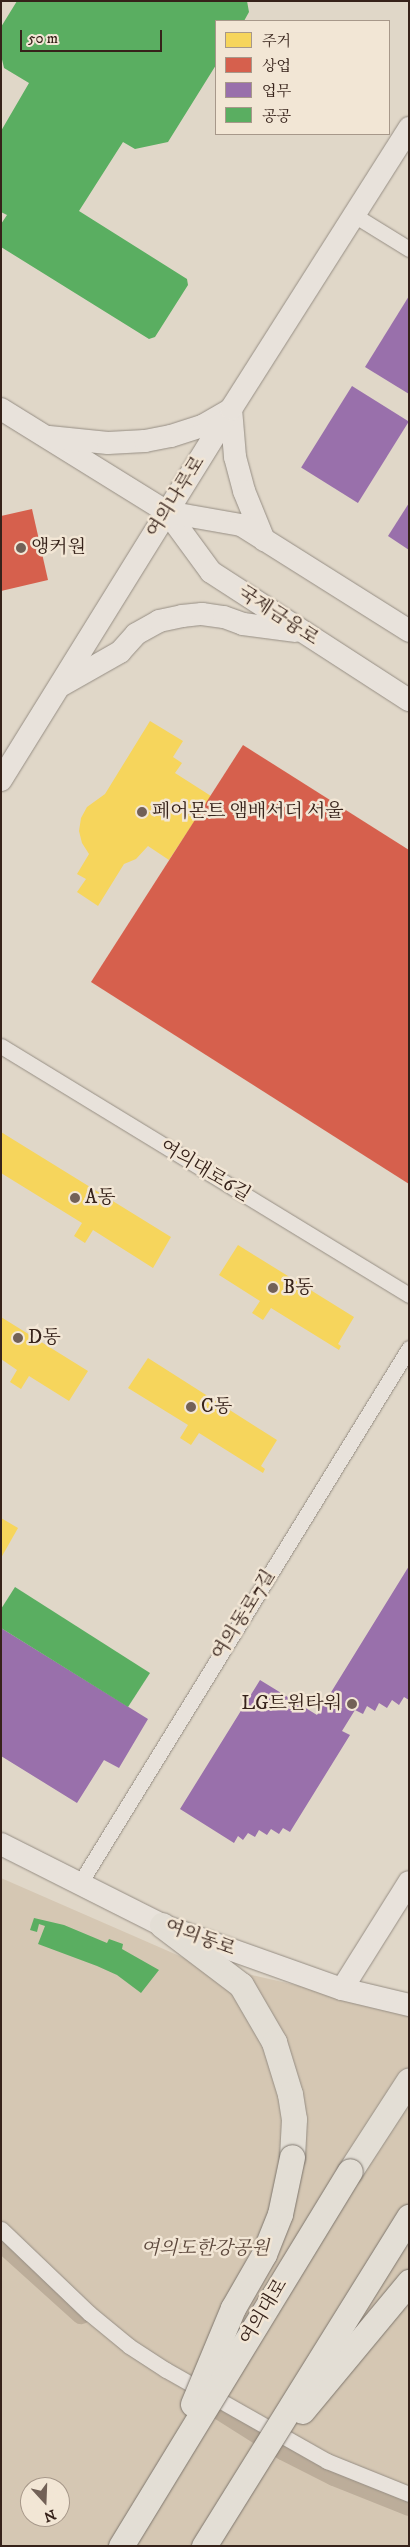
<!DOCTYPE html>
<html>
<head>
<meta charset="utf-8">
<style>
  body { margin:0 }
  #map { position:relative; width:410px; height:2547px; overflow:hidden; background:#e0d7c8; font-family:"IM FELL DW Pica","Noto Serif KR",serif }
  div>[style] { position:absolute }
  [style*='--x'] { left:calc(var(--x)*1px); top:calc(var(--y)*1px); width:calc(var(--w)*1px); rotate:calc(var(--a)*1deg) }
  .green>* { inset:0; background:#d5c7b3 }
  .homes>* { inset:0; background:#f6d55c }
  .shops>* { inset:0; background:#d6604d }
  .offices>* { inset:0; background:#9970ab; transform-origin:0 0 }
  .public>* { inset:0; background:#5aae61 }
  .canal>* { height:20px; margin:-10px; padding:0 10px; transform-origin:10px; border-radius:10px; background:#bcad9a }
  .roads { filter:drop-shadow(0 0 1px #968e84) drop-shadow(0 0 1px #968e84) }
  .street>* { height:15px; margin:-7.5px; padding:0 7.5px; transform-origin:7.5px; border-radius:7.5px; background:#e8e2db }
  .secondary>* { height:22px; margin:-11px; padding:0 11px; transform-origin:11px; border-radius:11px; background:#e8e2db }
  .primary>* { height:25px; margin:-12.5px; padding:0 12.5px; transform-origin:12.5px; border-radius:12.5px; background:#e3ded5 }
  .bridges { filter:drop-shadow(0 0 1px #7e766d) drop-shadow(0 0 1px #7e766d) }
  .primary-bridge>* { height:25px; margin:-12.5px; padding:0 12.5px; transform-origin:12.5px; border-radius:12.5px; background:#e3ded5 }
  .dots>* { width:14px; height:14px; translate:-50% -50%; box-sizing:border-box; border:2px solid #f2e6d5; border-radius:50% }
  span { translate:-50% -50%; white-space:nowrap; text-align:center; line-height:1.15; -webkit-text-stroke:5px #f2e6d5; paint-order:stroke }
  .street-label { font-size:19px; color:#36221a }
  .poi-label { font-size:19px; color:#36221a }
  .left { translate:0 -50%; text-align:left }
  .right { translate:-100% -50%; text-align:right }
  .park-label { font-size:19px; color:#5c483c; font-style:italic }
  .frame { position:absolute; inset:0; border:2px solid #36221a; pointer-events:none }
  .legend { position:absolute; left:215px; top:20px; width:175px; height:115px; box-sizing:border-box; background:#f2e6d5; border:1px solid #a7988a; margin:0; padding:6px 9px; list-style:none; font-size:15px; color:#36221a }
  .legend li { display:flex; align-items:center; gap:10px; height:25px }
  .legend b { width:25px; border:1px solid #a7988a }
  .north { position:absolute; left:20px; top:2477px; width:50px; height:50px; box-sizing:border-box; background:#f2e6d5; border:1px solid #a7988a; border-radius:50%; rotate:160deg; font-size:14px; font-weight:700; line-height:20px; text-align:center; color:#36221a }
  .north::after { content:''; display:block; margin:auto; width:18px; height:22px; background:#726157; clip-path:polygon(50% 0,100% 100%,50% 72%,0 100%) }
  .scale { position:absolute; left:20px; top:30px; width:142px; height:22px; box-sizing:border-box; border:2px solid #36221a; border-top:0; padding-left:6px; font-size:15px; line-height:18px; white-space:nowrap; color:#36221a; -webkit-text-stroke:4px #f2e6d5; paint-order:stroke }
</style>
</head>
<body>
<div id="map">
  <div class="green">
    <div style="clip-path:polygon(evenodd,1px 1878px,191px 1961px,409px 2011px,409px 2546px,1px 2546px,1px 1878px,30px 2487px,60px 2487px,60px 2517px,30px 2517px,30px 2487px)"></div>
  </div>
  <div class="homes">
    <div style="clip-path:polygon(150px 721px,183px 741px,173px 757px,182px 763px,175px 773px,211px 796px,169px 860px,148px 846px,136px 859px,124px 864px,98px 906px,77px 892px,86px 879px,77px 874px,89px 854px,82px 843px,79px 831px,81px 818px,87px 807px,105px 794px)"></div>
    <div style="clip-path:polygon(1px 1132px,171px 1237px,153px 1268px,93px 1230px,85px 1243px,74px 1236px,82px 1223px,1px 1173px)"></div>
    <div style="clip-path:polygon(238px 1245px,354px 1317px,338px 1344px,341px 1346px,339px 1350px,271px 1308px,263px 1320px,252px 1313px,260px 1301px,219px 1275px)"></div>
    <div style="clip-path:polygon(1px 1317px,88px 1371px,69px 1401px,29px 1376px,21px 1389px,10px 1382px,17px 1370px,1px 1359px)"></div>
    <div style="clip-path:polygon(148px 1358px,277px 1440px,261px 1466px,265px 1469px,263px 1473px,199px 1433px,191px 1445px,180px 1438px,188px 1425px,128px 1388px)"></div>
    <div style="clip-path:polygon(1px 1518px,18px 1528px,1px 1558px)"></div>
  </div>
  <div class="shops">
    <div style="clip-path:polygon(32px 509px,48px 580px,1px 591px,1px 516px)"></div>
    <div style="clip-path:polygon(243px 745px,409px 850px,409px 1184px,91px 982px)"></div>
  </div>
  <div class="offices">
    <div style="clip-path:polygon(409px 296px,409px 394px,365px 367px)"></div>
    <div style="left:352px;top:386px;width:67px;height:96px;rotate:32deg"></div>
    <div style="clip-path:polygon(409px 503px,409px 550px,388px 536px)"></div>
    <div style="clip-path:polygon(409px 1566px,409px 1700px,404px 1697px,399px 1705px,392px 1700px,387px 1708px,379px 1703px,375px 1711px,367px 1706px,363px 1714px,355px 1710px,342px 1731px,350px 1735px,290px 1832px,283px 1828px,279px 1834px,271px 1829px,267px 1835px,259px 1830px,255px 1837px,248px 1833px,243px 1840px,238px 1836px,234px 1843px,180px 1809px,260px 1680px,317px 1715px)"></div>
    <div style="clip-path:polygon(1px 1628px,148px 1719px,119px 1768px,104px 1760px,77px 1803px,1px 1756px)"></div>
  </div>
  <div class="public">
    <div style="clip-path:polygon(17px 1px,247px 1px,249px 12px,244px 21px,216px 21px,216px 65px,168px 142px,135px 149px,123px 142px,79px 211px,187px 279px,188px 285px,155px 337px,149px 339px,1px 247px,1px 224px,7px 215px,1px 212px,1px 131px,29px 83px,4px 68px,1px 55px,1px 27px)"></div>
    <div style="clip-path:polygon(15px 1587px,150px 1673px,128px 1707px,1px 1628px,1px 1609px)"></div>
    <div style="clip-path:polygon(34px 1918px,64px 1925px,107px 1943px,109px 1939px,123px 1944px,122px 1949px,159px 1970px,141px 1993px,117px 1975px,97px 1966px,38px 1944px,45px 1926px,39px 1924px,37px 1932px,30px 1930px)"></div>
  </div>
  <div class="canal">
    <div style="--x:1;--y:2242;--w:108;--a:42"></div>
    <div style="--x:196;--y:2395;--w:103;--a:32.3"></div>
    <div style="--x:283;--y:2450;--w:57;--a:27"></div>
    <div style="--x:334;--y:2476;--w:81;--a:21.8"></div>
  </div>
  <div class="roads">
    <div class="street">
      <div style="--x:354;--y:215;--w:65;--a:31.7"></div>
      <div style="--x:1;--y:1046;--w:478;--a:31.4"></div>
      <div style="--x:80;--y:1883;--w:628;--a:-58.41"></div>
      <div style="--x:1;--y:2229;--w:122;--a:43.7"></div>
      <div style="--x:89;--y:2313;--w:52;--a:39.5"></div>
      <div style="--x:129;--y:2346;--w:44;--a:33"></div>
      <div style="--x:166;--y:2370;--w:185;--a:29.5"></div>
      <div style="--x:327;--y:2461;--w:88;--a:21.9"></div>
    </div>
    <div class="secondary">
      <div style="--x:1;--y:409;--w:195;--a:31.8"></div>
      <div style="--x:167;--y:512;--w:74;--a:53.7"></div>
      <div style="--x:211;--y:572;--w:236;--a:32.9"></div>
      <div style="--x:231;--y:409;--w:48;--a:85.2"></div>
      <div style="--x:235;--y:457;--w:35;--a:75"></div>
      <div style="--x:244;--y:491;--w:53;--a:67.8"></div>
      <div style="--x:49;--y:437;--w:59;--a:5.8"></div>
      <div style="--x:108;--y:443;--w:37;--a:-3"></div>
      <div style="--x:145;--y:441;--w:26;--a:-11"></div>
      <div style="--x:171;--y:436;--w:35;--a:-18"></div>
      <div style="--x:204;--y:425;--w:28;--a:-30"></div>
      <div style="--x:167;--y:512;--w:75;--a:10"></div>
      <div style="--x:241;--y:525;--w:199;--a:32.2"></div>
      <div style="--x:62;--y:685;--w:67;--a:-29.6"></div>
      <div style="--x:120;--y:652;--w:24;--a:-48"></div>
      <div style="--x:136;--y:634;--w:26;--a:-29"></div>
      <div style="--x:159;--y:621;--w:24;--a:-12"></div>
      <div style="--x:182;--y:616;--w:20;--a:-6"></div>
      <div style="--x:202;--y:614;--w:22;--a:8"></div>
      <div style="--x:224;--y:617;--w:20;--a:20"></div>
      <div style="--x:243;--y:624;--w:52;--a:7.7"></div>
      <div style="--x:1;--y:780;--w:437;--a:-58.2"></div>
      <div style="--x:231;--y:409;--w:333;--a:-57.6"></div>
      <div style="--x:1;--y:1844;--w:180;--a:26.7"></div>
      <div style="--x:162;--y:1925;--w:191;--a:19.6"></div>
      <div style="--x:342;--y:1989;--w:69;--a:13.4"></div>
      <div style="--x:342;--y:1989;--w:126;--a:-57.9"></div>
    </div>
    <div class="primary">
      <div style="--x:162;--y:1925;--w:99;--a:37.2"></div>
      <div style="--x:241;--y:1985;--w:66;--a:59.9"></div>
      <div style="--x:274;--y:2042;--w:54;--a:72.9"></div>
      <div style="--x:290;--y:2094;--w:25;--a:81"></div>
      <div style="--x:294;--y:2119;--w:38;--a:93"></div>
      <div style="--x:350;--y:2171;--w:108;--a:-57"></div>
    </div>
  </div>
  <div class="bridges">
    <div class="primary-bridge">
      <div style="--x:193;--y:2404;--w:104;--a:-67.4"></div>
      <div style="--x:233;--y:2308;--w:62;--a:-60.1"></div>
      <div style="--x:264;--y:2254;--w:43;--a:-68.2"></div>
      <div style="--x:280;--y:2214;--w:58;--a:-78.1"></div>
      <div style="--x:302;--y:2411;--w:168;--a:-50.3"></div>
      <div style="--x:121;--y:2546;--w:439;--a:-58.6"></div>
      <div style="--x:204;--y:2546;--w:388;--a:-58.1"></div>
    </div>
  </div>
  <div class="dots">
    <div style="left:21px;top:548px;background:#726157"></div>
    <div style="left:142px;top:812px;background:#726157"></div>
    <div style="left:75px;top:1198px;background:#726157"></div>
    <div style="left:273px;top:1288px;background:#726157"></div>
    <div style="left:18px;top:1338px;background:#726157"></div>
    <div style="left:191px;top:1407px;background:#726157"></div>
    <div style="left:352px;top:1704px;background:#726157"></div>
  </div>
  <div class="street-label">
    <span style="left:176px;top:497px;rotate:-58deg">여의나루로</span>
    <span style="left:278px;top:616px;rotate:33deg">국제금융로</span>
    <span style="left:205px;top:1171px;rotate:31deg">여의대로6길</span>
    <span style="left:244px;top:1615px;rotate:-58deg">여의동로7길</span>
    <span style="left:200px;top:1938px;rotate:20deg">여의동로</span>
    <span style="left:264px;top:2312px;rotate:-59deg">여의대로</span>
  </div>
  <div class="poi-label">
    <span class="left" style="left:31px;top:548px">앵커원</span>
    <span class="left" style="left:152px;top:812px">페어몬트 앰배서더 서울</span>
    <span class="left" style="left:85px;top:1198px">A동</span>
    <span class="left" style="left:283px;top:1288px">B동</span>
    <span class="left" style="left:28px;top:1338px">D동</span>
    <span class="left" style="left:201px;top:1407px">C동</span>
    <span class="right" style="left:342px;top:1704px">LG트윈타워</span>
  </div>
  <div class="park-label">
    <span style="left:205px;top:2249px">여의도한강공원</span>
  </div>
  <div class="frame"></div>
  <ul class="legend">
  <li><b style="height:14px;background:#f6d55c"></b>주거</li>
  <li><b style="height:14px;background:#d6604d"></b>상업</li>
  <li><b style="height:14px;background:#9970ab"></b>업무</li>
  <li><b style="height:14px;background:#5aae61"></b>공공</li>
  </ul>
  <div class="north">N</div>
  <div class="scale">50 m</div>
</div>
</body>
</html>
